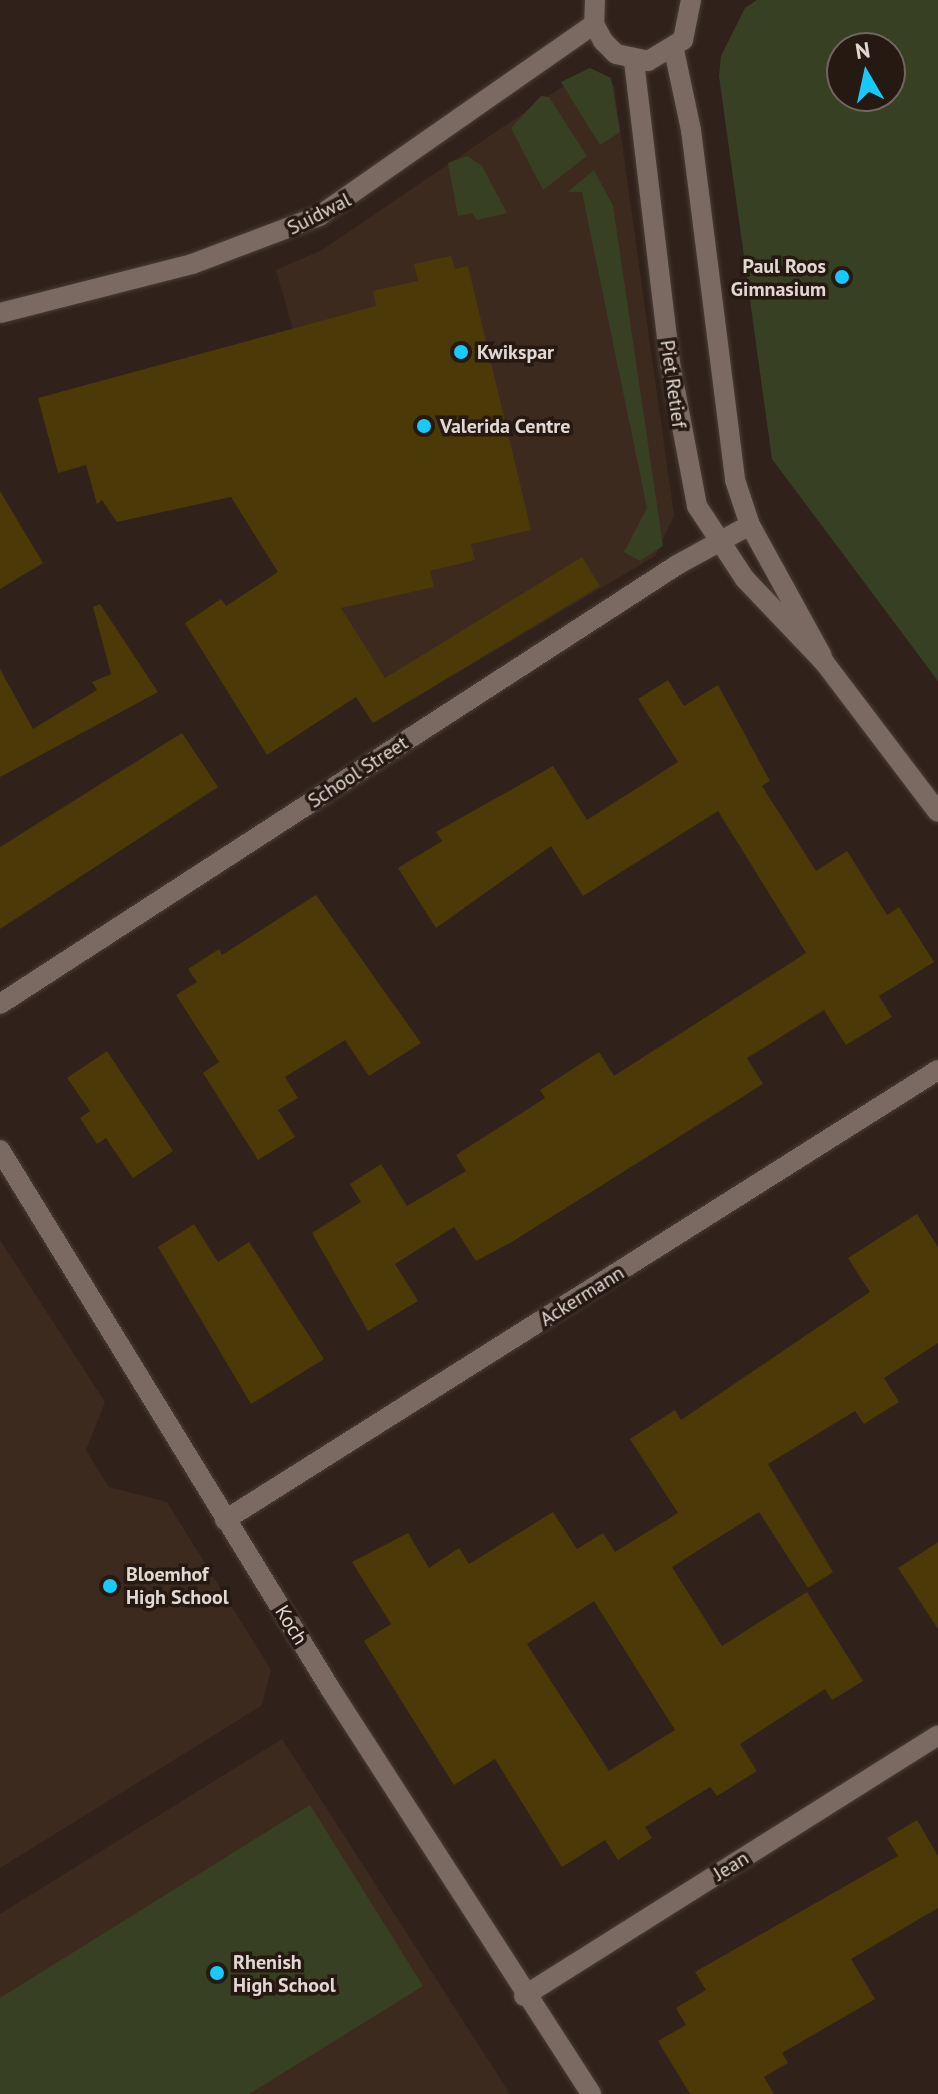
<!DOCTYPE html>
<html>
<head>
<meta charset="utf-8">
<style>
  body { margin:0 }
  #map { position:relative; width:938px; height:2094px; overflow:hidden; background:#30221a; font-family:"PT Sans",sans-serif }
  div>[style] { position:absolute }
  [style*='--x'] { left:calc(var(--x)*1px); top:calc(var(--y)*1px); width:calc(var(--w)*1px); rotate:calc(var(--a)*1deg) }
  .built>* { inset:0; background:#3d2a1e }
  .green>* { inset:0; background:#384023 }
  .building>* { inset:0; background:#4b3908 }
  .roads { filter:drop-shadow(0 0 2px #483c36) drop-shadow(0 0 2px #483c36) }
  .street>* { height:20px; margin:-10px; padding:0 10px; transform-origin:10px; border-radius:10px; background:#7b6a61 }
  .secondary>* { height:20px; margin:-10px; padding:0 10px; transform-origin:10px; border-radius:10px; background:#7b6a61 }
  .dots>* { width:22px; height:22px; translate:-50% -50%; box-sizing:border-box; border:4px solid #261911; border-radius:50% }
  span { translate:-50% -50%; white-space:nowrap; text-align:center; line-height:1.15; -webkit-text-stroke:7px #261911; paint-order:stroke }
  .street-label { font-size:20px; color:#e2d8d3 }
  .poi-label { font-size:20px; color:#e2d8d3; font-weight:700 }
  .right { translate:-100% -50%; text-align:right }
  .left { translate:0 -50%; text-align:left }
  .north { position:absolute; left:826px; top:32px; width:80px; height:80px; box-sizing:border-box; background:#261911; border:2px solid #71655f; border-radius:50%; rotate:351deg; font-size:22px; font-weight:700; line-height:32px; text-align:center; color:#e2d8d3 }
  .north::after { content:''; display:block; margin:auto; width:28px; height:36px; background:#17cafb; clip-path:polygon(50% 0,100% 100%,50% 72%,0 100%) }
</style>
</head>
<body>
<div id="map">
  <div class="built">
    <div style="clip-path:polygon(590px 68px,614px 86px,674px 516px,655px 556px,373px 723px,252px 530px,284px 517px,332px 466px,276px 270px,322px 250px)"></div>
    <div style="clip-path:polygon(0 1240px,105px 1402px,86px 1450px,98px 1470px,109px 1487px,167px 1502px,271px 1670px,261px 1706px,0 1868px)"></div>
    <div style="clip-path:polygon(282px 1739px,510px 2094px,0 2094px,0 1914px)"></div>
  </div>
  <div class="green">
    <div style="clip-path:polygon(evenodd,757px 0,938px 0,938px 681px,772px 459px,719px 76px,721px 56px,745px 8px,757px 0,842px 48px,890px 48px,890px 96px,842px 96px,842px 48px)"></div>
    <div style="clip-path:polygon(590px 68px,611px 78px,620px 132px,600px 145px,561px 82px)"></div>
    <div style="clip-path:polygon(541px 96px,549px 97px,587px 156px,543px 190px,511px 128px)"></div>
    <div style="clip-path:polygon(467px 156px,482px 166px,507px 213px,477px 220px,472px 213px,458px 216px,448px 163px)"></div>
    <div style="clip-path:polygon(594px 170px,613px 206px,663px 546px,640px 561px,624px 552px,647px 508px,582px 192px,568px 192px)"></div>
    <div style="clip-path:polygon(310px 1805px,423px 1986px,249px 2094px,0 2094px,0 1998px)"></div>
  </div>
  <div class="building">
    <div style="clip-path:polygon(451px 256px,455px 269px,468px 266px,531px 530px,471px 544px,475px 560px,430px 571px,434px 587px,341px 608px,385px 678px,582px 557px,600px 586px,373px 723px,356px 697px,267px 755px,185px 623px,221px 599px,226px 606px,278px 572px,231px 497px,117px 522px,102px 500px,97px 504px,86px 465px,58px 473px,38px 398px,376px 306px,373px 291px,418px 281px,414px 264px)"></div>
    <div style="clip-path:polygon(0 491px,43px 563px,0 589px)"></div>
    <div style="clip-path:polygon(100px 604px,158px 692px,0 777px,0 669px,33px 729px,97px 690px,92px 682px,111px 674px,93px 607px)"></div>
    <div style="clip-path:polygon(668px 680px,684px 706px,718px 685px,770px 781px,762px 786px,816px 871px,847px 851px,887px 915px,899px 907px,934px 962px,879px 996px,892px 1017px,846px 1045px,824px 1010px,747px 1058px,763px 1084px,510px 1243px,476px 1261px,454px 1227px,395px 1264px,418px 1301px,368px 1331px,312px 1233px,361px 1202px,350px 1184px,381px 1164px,407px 1206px,466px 1171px,456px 1155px,545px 1098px,540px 1090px,599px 1052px,614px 1076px,806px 953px,718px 811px,583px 896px,551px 846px,436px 928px,398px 868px,442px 841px,436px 832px,553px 766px,587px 820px,678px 762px,638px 699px)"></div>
    <div style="clip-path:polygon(182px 733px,218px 787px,0 929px,0 847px)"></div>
    <div style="clip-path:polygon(316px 895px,421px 1043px,369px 1076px,345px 1040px,285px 1077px,298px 1098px,278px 1110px,295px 1137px,258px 1160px,203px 1073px,219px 1062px,176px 995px,197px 982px,188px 969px,219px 949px,222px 955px)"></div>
    <div style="clip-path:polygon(107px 1051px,173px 1151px,133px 1178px,106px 1138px,97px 1144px,80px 1118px,90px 1111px,67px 1078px)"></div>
    <div style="clip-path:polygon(evenodd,917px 1214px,938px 1247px,938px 1343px,884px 1378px,899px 1402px,864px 1424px,855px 1411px,768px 1464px,833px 1572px,808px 1588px,759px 1512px,672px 1567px,722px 1646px,807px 1592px,863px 1681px,832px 1700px,825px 1689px,740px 1744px,757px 1771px,717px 1796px,710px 1787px,645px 1827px,652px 1838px,618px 1860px,605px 1840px,562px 1867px,495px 1759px,454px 1785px,364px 1641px,391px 1624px,352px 1562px,408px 1533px,429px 1568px,459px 1548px,469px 1564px,553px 1512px,577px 1549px,603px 1533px,615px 1552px,678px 1513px,630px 1439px,675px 1410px,681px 1420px,870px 1292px,848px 1258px,917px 1214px,594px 1601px,675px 1730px,609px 1771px,527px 1644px,594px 1601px)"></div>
    <div style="clip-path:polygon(194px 1224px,218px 1262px,249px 1242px,324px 1359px,251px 1404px,158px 1247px)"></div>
    <div style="clip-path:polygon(938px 1542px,938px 1629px,898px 1568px)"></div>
    <div style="clip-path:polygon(917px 1820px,938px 1856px,938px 1908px,851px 1959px,875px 1999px,782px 2053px,788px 2063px,764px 2077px,774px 2094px,690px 2094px,658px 2041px,686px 2025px,676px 2008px,706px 1990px,695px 1972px,898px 1856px,887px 1838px)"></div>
  </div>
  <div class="roads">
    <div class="street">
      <div style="--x:0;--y:313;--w:198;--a:-14.3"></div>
      <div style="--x:192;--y:264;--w:136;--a:-20.7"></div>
      <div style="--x:319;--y:216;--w:335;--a:-34.9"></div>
      <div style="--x:0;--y:1004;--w:807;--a:-32.96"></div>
      <div style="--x:677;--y:565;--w:83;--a:-28.7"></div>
      <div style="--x:0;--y:1150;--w:633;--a:58.49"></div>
      <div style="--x:331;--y:1690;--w:480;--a:57.2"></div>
      <div style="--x:225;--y:1520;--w:843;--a:-32.26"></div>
      <div style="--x:524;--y:1996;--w:489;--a:-32.2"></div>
    </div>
    <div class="secondary">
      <div style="--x:595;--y:0;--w:24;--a:92"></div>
      <div style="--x:594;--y:24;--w:19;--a:62"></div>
      <div style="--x:603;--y:41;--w:18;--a:45"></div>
      <div style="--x:616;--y:54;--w:33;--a:12"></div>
      <div style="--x:648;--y:61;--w:41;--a:-31"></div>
      <div style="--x:683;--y:40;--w:41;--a:-78.7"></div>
      <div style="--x:674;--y:50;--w:82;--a:78"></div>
      <div style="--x:691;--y:130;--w:353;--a:82.8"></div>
      <div style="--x:735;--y:480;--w:47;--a:71.6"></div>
      <div style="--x:750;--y:525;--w:149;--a:61.2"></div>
      <div style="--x:634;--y:61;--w:304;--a:83.2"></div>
      <div style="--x:670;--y:363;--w:146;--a:79.3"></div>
      <div style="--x:697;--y:506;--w:87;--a:56.7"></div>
      <div style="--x:745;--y:579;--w:115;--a:46.4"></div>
      <div style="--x:824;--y:662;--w:188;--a:52.8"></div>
    </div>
  </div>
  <div class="dots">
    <div style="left:842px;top:277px;background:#17cafb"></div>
    <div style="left:461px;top:352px;background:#17cafb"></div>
    <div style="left:424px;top:426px;background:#17cafb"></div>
    <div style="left:110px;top:1586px;background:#17cafb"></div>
    <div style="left:217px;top:1973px;background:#17cafb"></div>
  </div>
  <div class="street-label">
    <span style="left:319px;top:214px;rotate:-27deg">Suidwal</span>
    <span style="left:673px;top:384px;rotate:82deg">Piet Retief</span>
    <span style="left:358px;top:772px;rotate:-33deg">School Street</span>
    <span style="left:582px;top:1296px;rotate:-32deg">Ackermann</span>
    <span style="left:291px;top:1625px;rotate:58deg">Koch</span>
    <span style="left:731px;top:1866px;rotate:-32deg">Jean</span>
  </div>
  <div class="poi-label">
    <span class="right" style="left:826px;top:278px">Paul Roos<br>Gimnasium</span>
    <span class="left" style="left:477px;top:352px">Kwikspar</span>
    <span class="left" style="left:440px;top:426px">Valerida Centre</span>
    <span class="left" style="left:126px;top:1586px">Bloemhof<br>High School</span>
    <span class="left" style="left:233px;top:1974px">Rhenish<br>High School</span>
  </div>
  <div class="north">N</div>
</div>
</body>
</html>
